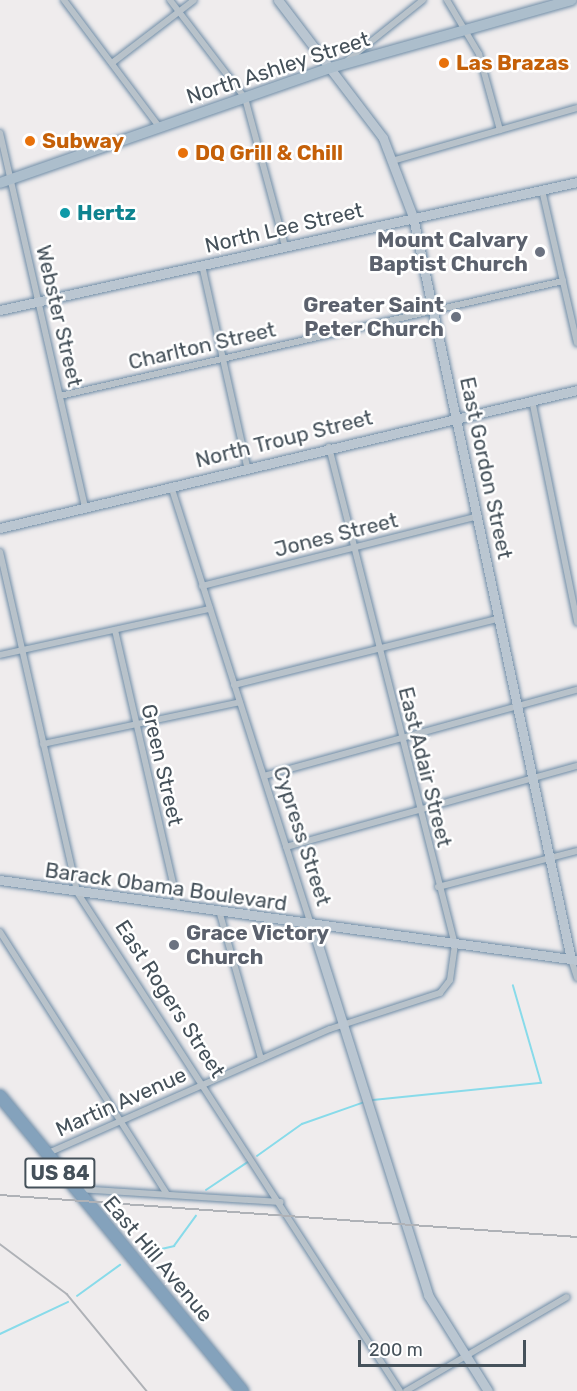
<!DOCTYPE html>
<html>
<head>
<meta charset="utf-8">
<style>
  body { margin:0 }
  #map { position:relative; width:577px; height:1391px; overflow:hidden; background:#efeced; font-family:Rubik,sans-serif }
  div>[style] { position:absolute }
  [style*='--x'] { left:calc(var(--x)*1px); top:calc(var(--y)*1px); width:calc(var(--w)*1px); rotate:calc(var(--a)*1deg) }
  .stream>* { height:1.5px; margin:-0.75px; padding:0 0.75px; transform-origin:0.75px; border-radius:0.75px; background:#88dbea }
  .roads { filter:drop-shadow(0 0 2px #708da7) drop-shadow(0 0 2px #708da7) }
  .street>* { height:6px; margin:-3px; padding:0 3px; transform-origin:3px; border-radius:3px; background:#b8c2ca }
  .secondary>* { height:9px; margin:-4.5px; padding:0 4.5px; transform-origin:4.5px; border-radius:4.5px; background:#bac6d1 }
  .primary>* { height:10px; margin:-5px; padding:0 5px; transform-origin:5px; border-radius:5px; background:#acbecc }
  .highway>* { height:12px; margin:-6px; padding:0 6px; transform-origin:6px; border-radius:6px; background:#84a2bc }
  .rail>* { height:1.5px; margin:-0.75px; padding:0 0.75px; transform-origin:0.75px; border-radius:0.75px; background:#afb2b7 }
  .dots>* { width:16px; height:16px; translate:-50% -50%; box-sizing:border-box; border:3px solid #fff; border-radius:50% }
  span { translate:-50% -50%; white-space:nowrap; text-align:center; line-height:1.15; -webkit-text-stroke:5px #fff; paint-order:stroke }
  .shield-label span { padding:2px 4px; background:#fff; border:2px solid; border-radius:4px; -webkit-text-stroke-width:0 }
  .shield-label { font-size:20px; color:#45515a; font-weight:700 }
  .food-label { font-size:21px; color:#c56008; font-weight:700 }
  .left { translate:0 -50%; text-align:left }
  .street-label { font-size:21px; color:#45515a }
  .culture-label { font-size:21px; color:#0d838f; font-weight:700 }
  .worship-label { font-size:21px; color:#5b616d; font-weight:700 }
  .right { translate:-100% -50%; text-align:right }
  .scale { position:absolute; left:358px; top:1340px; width:168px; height:27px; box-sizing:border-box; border:3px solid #45515a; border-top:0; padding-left:8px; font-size:18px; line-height:21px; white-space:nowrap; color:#45515a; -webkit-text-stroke:4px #fff; paint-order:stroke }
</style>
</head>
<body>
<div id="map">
  <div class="stream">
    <div style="--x:373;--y:1100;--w:169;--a:-5.8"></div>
    <div style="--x:541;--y:1083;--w:101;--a:-106.1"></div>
    <div style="--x:257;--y:1156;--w:55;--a:-35.4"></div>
    <div style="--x:302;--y:1124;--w:64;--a:-19.3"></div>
    <div style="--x:206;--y:1190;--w:50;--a:-33.7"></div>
    <div style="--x:144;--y:1253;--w:31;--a:-13"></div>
    <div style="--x:174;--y:1246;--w:37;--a:-54"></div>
    <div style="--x:77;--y:1296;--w:53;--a:-35.8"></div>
    <div style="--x:0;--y:1334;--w:75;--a:-25.2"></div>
  </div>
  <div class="roads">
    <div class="street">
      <div style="--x:64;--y:0;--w:160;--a:53.1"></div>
      <div style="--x:170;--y:0;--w:123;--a:52.6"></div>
      <div style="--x:245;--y:98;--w:153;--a:74.9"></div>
      <div style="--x:447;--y:0;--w:63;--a:59.3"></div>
      <div style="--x:479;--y:54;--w:79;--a:74.6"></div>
      <div style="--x:348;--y:60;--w:96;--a:-38.7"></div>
      <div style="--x:112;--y:63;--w:103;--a:-37.5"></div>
      <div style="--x:0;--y:133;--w:384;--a:77.2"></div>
      <div style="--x:392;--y:161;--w:192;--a:-16"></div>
      <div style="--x:542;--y:190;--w:157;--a:77.1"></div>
      <div style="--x:202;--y:265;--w:207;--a:77.4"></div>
      <div style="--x:60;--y:396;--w:516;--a:-12.88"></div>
      <div style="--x:532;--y:400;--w:227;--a:78.5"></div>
      <div style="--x:171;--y:486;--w:461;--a:72.3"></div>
      <div style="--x:0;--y:552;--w:349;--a:77.2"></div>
      <div style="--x:77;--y:892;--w:594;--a:57.09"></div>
      <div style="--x:202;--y:586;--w:285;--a:-14.2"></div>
      <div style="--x:115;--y:630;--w:283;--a:77.1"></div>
      <div style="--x:0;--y:655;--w:215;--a:-12.4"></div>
      <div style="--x:234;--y:685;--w:274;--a:-14.1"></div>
      <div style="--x:43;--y:744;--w:201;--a:-12"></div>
      <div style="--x:264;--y:776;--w:325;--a:-15.4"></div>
      <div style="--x:286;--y:847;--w:302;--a:-15.6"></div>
      <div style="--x:438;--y:887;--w:144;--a:-14.5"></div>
      <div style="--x:220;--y:914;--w:151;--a:74.2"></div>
      <div style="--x:0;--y:932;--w:309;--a:57.5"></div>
      <div style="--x:571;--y:959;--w:20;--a:72"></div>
      <div style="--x:46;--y:1154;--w:310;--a:-23.8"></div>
      <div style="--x:330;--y:1029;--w:116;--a:-18.1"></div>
      <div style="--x:440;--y:993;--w:16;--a:-52"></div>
      <div style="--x:450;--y:980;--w:35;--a:-82"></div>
      <div style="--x:455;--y:945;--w:514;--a:-104.2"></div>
      <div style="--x:78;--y:1189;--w:203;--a:3.7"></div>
      <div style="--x:406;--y:1391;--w:186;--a:-30.3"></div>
    </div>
    <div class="secondary">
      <div style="--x:278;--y:0;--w:173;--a:52.7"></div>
      <div style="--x:383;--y:138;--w:85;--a:69.2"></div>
      <div style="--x:413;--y:217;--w:759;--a:77.98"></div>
      <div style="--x:0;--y:310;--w:591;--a:-12.51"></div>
      <div style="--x:0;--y:528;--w:593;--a:-13.45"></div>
      <div style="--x:0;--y:880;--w:583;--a:7.89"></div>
      <div style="--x:312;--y:926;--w:387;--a:72.5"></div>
      <div style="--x:428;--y:1295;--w:113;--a:58"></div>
    </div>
    <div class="primary">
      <div style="--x:0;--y:183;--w:349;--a:-19.2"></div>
      <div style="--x:330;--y:68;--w:251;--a:-15.7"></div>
    </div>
    <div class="highway">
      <div style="--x:0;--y:1096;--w:382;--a:50.6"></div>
    </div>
  </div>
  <div class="rail">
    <div style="--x:0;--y:1195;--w:579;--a:4.16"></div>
    <div style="--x:0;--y:1244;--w:84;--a:36.7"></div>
    <div style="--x:67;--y:1294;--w:126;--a:50.5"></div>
  </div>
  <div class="dots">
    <div style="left:444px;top:63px;background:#e8710a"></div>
    <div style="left:30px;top:141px;background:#e8710a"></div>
    <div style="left:183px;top:153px;background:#e8710a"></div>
    <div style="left:65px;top:213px;background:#0f9aa8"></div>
    <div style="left:540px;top:252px;background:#6b7280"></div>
    <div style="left:456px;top:317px;background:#6b7280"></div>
    <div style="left:174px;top:945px;background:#6b7280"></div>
  </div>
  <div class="shield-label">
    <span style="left:60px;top:1173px">US 84</span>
  </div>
  <div class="food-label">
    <span class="left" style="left:456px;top:63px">Las Brazas</span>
    <span class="left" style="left:42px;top:141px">Subway</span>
    <span class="left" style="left:195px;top:153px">DQ Grill &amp; Chill</span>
  </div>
  <div class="street-label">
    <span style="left:278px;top:68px;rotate:-18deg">North Ashley Street</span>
    <span style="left:284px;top:228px;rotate:-13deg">North Lee Street</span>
    <span style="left:59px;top:316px;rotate:77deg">Webster Street</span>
    <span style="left:202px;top:346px;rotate:-13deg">Charlton Street</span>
    <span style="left:284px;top:439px;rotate:-14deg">North Troup Street</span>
    <span style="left:486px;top:468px;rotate:78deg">East Gordon Street</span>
    <span style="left:336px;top:535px;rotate:-14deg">Jones Street</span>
    <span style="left:162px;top:765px;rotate:77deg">Green Street</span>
    <span style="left:425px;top:767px;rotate:76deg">East Adair Street</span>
    <span style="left:302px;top:836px;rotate:72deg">Cypress Street</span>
    <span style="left:166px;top:887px;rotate:8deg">Barack Obama Boulevard</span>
    <span style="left:170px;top:999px;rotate:57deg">East Rogers Street</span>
    <span style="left:121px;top:1102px;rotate:-24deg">Martin Avenue</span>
    <span style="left:158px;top:1259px;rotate:50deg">East Hill Avenue</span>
  </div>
  <div class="culture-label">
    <span class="left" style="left:77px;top:213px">Hertz</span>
  </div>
  <div class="worship-label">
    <span class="right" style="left:528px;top:252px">Mount Calvary<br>Baptist Church</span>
    <span class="right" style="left:444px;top:317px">Greater Saint<br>Peter Church</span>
    <span class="left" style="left:186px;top:945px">Grace Victory<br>Church</span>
  </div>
  <div class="scale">200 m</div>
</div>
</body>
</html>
